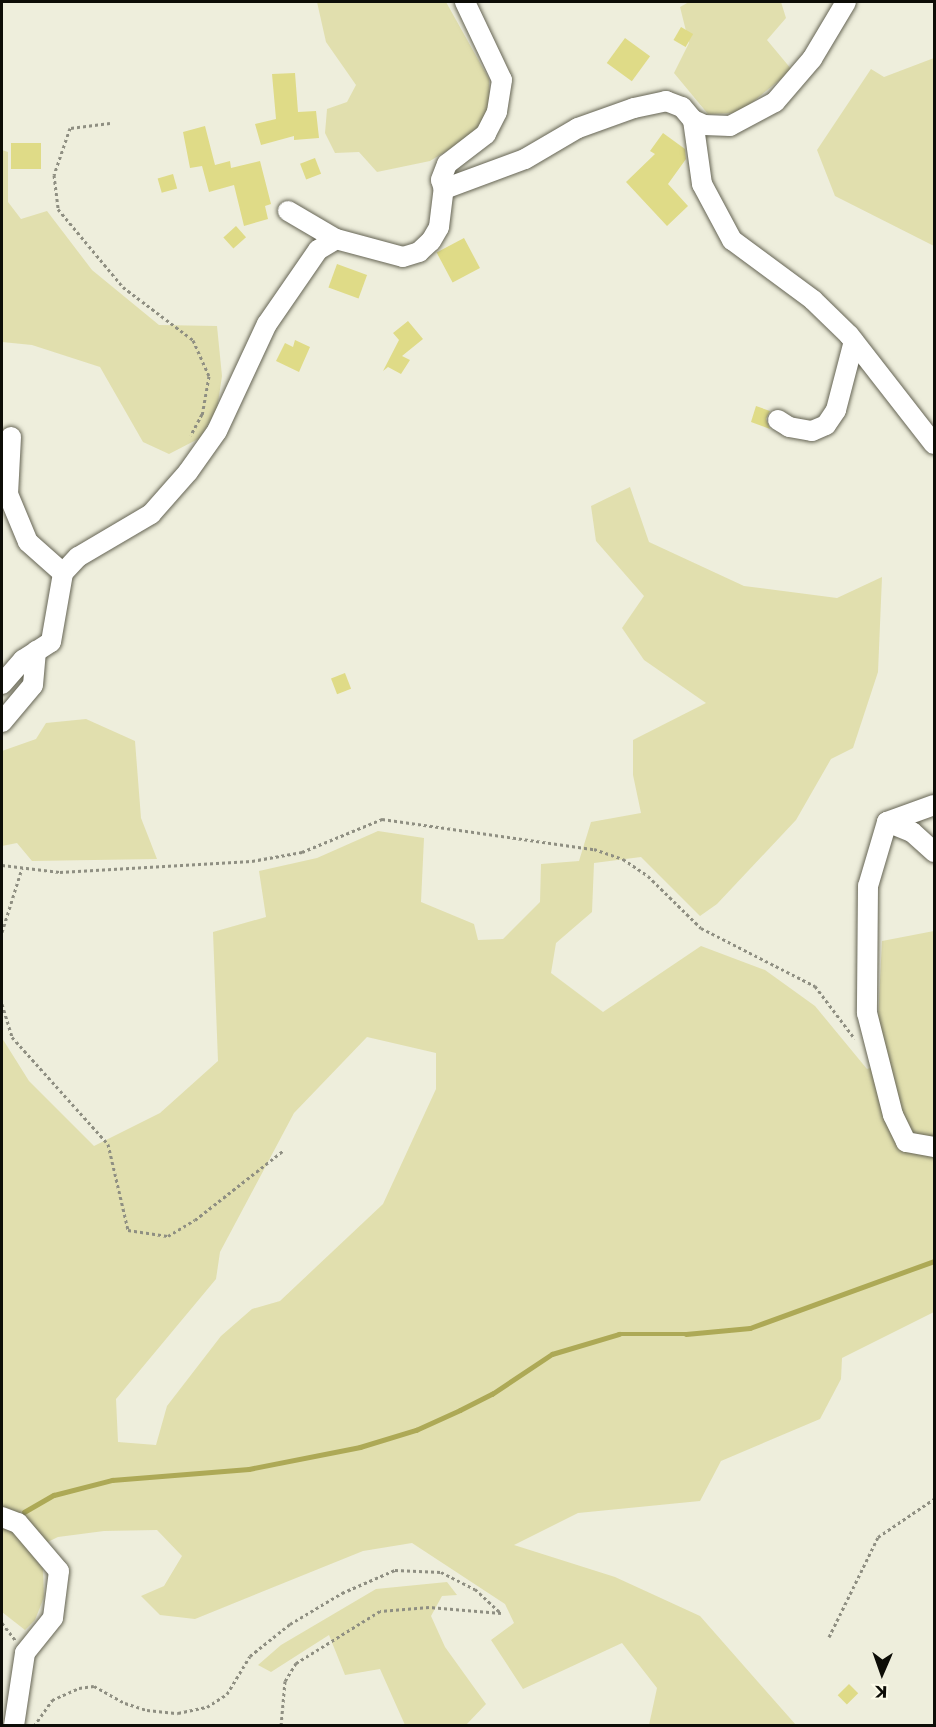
<!DOCTYPE html>
<html>
<head>
<meta charset="utf-8">
<style>
  body { margin:0 }
  #map { position:relative; width:936px; height:1727px; overflow:hidden; background:#eeeedc; font-family:"DejaVu Sans",sans-serif }
  div>[style] { position:absolute }
  [style*='--x'] { left:calc(var(--x)*1px); top:calc(var(--y)*1px); width:calc(var(--w)*1px); rotate:calc(var(--a)*1deg) }
  .green>* { inset:0; background:#e1dfae }
  .stream>* { height:4.5px; margin:-2.25px; padding:0 2.25px; transform-origin:2.25px; border-radius:2.25px; background:#ada956 }
  .building>* { inset:0; background:#dfdb87; transform-origin:0 0 }
  .path>* { height:3px; margin-top:-1.5px; transform-origin:0; background:repeating-linear-gradient(90deg,#8f8f82 0 3px,transparent 0 6px) }
  .roads { filter:drop-shadow(0 0 2px #656454) drop-shadow(0 0 2px #656454) }
  .minor>* { height:20px; margin:-10px; padding:0 10px; transform-origin:10px; border-radius:10px; background:#fff }
  span { translate:-50% -50%; white-space:nowrap; text-align:center; line-height:1.15; -webkit-text-stroke:6px #fcfbe9; paint-order:stroke }
  .frame { position:absolute; inset:0; border:3px solid #0d0d07; pointer-events:none }
  .north { position:absolute; left:852px; top:1643px; width:60px; height:60px; -webkit-text-stroke:4px #fcfbe9; paint-order:stroke; rotate:182deg; font-size:16px; font-weight:700; line-height:24px; text-align:center; color:#0d0d07 }
  .north::after { content:''; display:block; margin:auto; width:21px; height:27px; background:#0d0d07; clip-path:polygon(50% 0,100% 100%,50% 72%,0 100%) }
</style>
</head>
<body>
<div id="map">
  <div class="green">
    <div style="clip-path:polygon(317px 2px,446px 2px,489px 79px,490px 109px,476px 133px,430px 161px,377px 172px,359px 152px,335px 153px,325px 133px,327px 109px,347px 102px,356px 85px,326px 42px)"></div>
    <div style="clip-path:polygon(689px 2px,781px 2px,786px 18px,767px 40px,792px 70px,739px 113px,708px 114px,674px 73px,689px 43px,680px 7px)"></div>
    <div style="clip-path:polygon(934px 58px,934px 246px,835px 196px,817px 150px,871px 69px,884px 77px)"></div>
    <div style="clip-path:polygon(2px 150px,8px 152px,8px 202px,21px 219px,47px 211px,92px 270px,159px 325px,217px 326px,222px 376px,217px 409px,200px 438px,169px 454px,143px 442px,100px 367px,32px 345px,2px 342px)"></div>
    <div style="clip-path:polygon(evenodd,630px 487px,649px 542px,744px 586px,837px 598px,882px 577px,878px 672px,853px 748px,831px 759px,796px 820px,717px 904px,700px 916px,641px 857px,594px 863px,592px 912px,556px 943px,551px 973px,603px 1012px,701px 946px,765px 970px,815px 1006px,867px 1069px,889px 1061px,878px 1020px,882px 941px,934px 931px,934px 1312px,842px 1358px,841px 1379px,820px 1419px,721px 1461px,700px 1501px,578px 1513px,514px 1545px,615px 1577px,700px 1616px,796px 1725px,649px 1725px,657px 1688px,622px 1643px,523px 1689px,491px 1640px,514px 1623px,505px 1604px,412px 1543px,363px 1551px,195px 1619px,160px 1615px,141px 1596px,164px 1586px,182px 1556px,157px 1530px,104px 1531px,58px 1537px,29px 1551px,43px 1569px,44px 1597px,35px 1620px,25px 1630px,2px 1612px,2px 1038px,29px 1081px,94px 1146px,160px 1113px,218px 1061px,213px 932px,266px 917px,259px 871px,317px 858px,378px 831px,424px 838px,421px 902px,474px 924px,478px 940px,503px 939px,540px 902px,541px 864px,579px 861px,591px 822px,641px 813px,633px 775px,633px 740px,706px 703px,644px 660px,622px 628px,644px 596px,596px 541px,591px 506px,630px 487px,367px 1037px,436px 1053px,436px 1089px,383px 1204px,280px 1301px,252px 1309px,221px 1336px,167px 1406px,156px 1445px,118px 1442px,116px 1399px,216px 1279px,220px 1252px,294px 1113px,367px 1037px)"></div>
    <div style="clip-path:polygon(86px 719px,135px 741px,141px 818px,157px 859px,32px 861px,17px 843px,2px 846px,2px 751px,36px 739px,46px 723px)"></div>
    <div style="clip-path:polygon(447px 1582px,457px 1595px,442px 1596px,431px 1616px,445px 1647px,486px 1704px,466px 1725px,405px 1725px,380px 1669px,345px 1675px,329px 1635px,271px 1672px,258px 1665px,281px 1645px,376px 1589px)"></div>
  </div>
  <div class="stream">
    <div style="--x:24;--y:1512;--w:34;--a:-30"></div>
    <div style="--x:54;--y:1495;--w:60;--a:-14.5"></div>
    <div style="--x:112;--y:1480;--w:137;--a:-4.6"></div>
    <div style="--x:249;--y:1469;--w:113;--a:-11.2"></div>
    <div style="--x:360;--y:1447;--w:59;--a:-16.9"></div>
    <div style="--x:416;--y:1430;--w:48;--a:-24.4"></div>
    <div style="--x:460;--y:1410;--w:36;--a:-27"></div>
    <div style="--x:492;--y:1394;--w:72;--a:-33.7"></div>
    <div style="--x:552;--y:1354;--w:70;--a:-16.6"></div>
    <div style="--x:619;--y:1334;--w:67;--a:0"></div>
    <div style="--x:686;--y:1334;--w:64;--a:-5.4"></div>
    <div style="--x:750;--y:1328;--w:196;--a:-20"></div>
  </div>
  <div class="building">
    <div style="left:681px;top:27px;width:14px;height:15px;rotate:30deg"></div>
    <div style="left:625px;top:38px;width:31px;height:31px;rotate:36deg"></div>
    <div style="clip-path:polygon(295px 73px,298px 112px,316px 111px,319px 138px,294px 140px,294px 136px,261px 145px,255px 124px,276px 119px,272px 74px)"></div>
    <div style="clip-path:polygon(205px 126px,215px 165px,230px 161px,231px 168px,260px 161px,271px 204px,265px 206px,268px 219px,244px 226px,234px 185px,209px 192px,202px 166px,190px 168px,183px 132px)"></div>
    <div style="clip-path:polygon(663px 133px,685px 149px,686px 159px,668px 184px,688px 206px,667px 226px,626px 182px,655px 154px,650px 151px)"></div>
    <div style="left:11px;top:143px;width:30px;height:26px"></div>
    <div style="left:315px;top:158px;width:17px;height:16px;rotate:69deg"></div>
    <div style="left:173px;top:174px;width:15px;height:16px;rotate:74deg"></div>
    <div style="left:236px;top:226px;width:15px;height:17px;rotate:48deg"></div>
    <div style="left:464px;top:238px;width:34px;height:31px;rotate:62deg"></div>
    <div style="left:337px;top:264px;width:32px;height:25px;rotate:20deg"></div>
    <div style="clip-path:polygon(408px 321px,423px 339px,402px 356px,410px 360px,401px 374px,388px 367px,383px 371px,399px 340px,393px 333px)"></div>
    <div style="clip-path:polygon(295px 340px,310px 347px,299px 372px,276px 361px,285px 343px,293px 347px)"></div>
    <div style="clip-path:polygon(756px 406px,770px 411px,766px 419px,770px 429px,751px 422px)"></div>
    <div style="left:345px;top:673px;width:17px;height:15px;rotate:69deg"></div>
    <div style="left:849px;top:1684px;width:13px;height:16px;rotate:45deg"></div>
  </div>
  <div class="path">
    <div style="--x:110;--y:123;--w:40;--a:172.9"></div>
    <div style="--x:70;--y:128;--w:50;--a:108.8"></div>
    <div style="--x:54;--y:175;--w:34;--a:83"></div>
    <div style="--x:58;--y:209;--w:102;--a:50.2"></div>
    <div style="--x:123;--y:287;--w:88;--a:37.1"></div>
    <div style="--x:193;--y:340;--w:39;--a:66"></div>
    <div style="--x:209;--y:376;--w:39;--a:100"></div>
    <div style="--x:202;--y:414;--w:24;--a:118"></div>
    <div style="--x:2;--y:865;--w:58;--a:6.9"></div>
    <div style="--x:60;--y:872;--w:192;--a:-3.3"></div>
    <div style="--x:252;--y:861;--w:51;--a:-10.2"></div>
    <div style="--x:302;--y:852;--w:87;--a:-22.4"></div>
    <div style="--x:382;--y:819;--w:214;--a:8.1"></div>
    <div style="--x:594;--y:849;--w:31;--a:19"></div>
    <div style="--x:623;--y:859;--w:30;--a:34"></div>
    <div style="--x:648;--y:876;--w:74;--a:44.5"></div>
    <div style="--x:701;--y:928;--w:128;--a:27"></div>
    <div style="--x:815;--y:986;--w:66;--a:53"></div>
    <div style="--x:2;--y:932;--w:67;--a:-72.6"></div>
    <div style="--x:2;--y:1004;--w:34;--a:73"></div>
    <div style="--x:12;--y:1037;--w:144;--a:48.1"></div>
    <div style="--x:108;--y:1144;--w:88;--a:76.9"></div>
    <div style="--x:128;--y:1230;--w:40;--a:8.5"></div>
    <div style="--x:168;--y:1236;--w:31;--a:-31"></div>
    <div style="--x:195;--y:1220;--w:113;--a:-38.2"></div>
    <div style="--x:2;--y:1623;--w:23;--a:52"></div>
    <div style="--x:829;--y:1637;--w:111;--a:-63.9"></div>
    <div style="--x:878;--y:1537;--w:68;--a:-34.2"></div>
    <div style="--x:34;--y:1726;--w:32;--a:-55"></div>
    <div style="--x:52;--y:1700;--w:30;--a:-24"></div>
    <div style="--x:79;--y:1688;--w:15;--a:-8"></div>
    <div style="--x:94;--y:1686;--w:35;--a:29"></div>
    <div style="--x:125;--y:1703;--w:23;--a:18"></div>
    <div style="--x:147;--y:1710;--w:31;--a:6"></div>
    <div style="--x:178;--y:1713;--w:30;--a:-12"></div>
    <div style="--x:207;--y:1707;--w:24;--a:-33"></div>
    <div style="--x:227;--y:1694;--w:44;--a:-58.8"></div>
    <div style="--x:250;--y:1656;--w:51;--a:-38.7"></div>
    <div style="--x:290;--y:1624;--w:61;--a:-30.8"></div>
    <div style="--x:342;--y:1593;--w:58;--a:-23.5"></div>
    <div style="--x:395;--y:1570;--w:46;--a:2.5"></div>
    <div style="--x:441;--y:1572;--w:38;--a:27"></div>
    <div style="--x:475;--y:1589;--w:35;--a:43"></div>
    <div style="--x:501;--y:1613;--w:72;--a:-175.2"></div>
    <div style="--x:429;--y:1607;--w:49;--a:175.3"></div>
    <div style="--x:380;--y:1611;--w:99;--a:148.2"></div>
    <div style="--x:296;--y:1663;--w:21;--a:121"></div>
    <div style="--x:285;--y:1681;--w:45;--a:95.1"></div>
  </div>
  <div class="roads">
    <div class="minor">
      <div style="--x:465;--y:2;--w:86;--a:64.6"></div>
      <div style="--x:502;--y:80;--w:32;--a:99"></div>
      <div style="--x:497;--y:112;--w:25;--a:117"></div>
      <div style="--x:486;--y:134;--w:49;--a:142.4"></div>
      <div style="--x:447;--y:164;--w:17;--a:111"></div>
      <div style="--x:441;--y:180;--w:9;--a:72"></div>
      <div style="--x:444;--y:189;--w:86;--a:-20.3"></div>
      <div style="--x:525;--y:159;--w:61;--a:-30.3"></div>
      <div style="--x:578;--y:128;--w:59;--a:-19.7"></div>
      <div style="--x:634;--y:108;--w:33;--a:-12"></div>
      <div style="--x:666;--y:101;--w:17;--a:21"></div>
      <div style="--x:682;--y:107;--w:17;--a:50"></div>
      <div style="--x:693;--y:120;--w:65;--a:82"></div>
      <div style="--x:702;--y:184;--w:64;--a:61.8"></div>
      <div style="--x:732;--y:240;--w:101;--a:36.5"></div>
      <div style="--x:813;--y:300;--w:50;--a:44.2"></div>
      <div style="--x:849;--y:335;--w:138;--a:52.1"></div>
      <div style="--x:693;--y:120;--w:12;--a:24"></div>
      <div style="--x:704;--y:125;--w:26;--a:2"></div>
      <div style="--x:730;--y:126;--w:51;--a:-28.1"></div>
      <div style="--x:775;--y:102;--w:57;--a:-49.3"></div>
      <div style="--x:812;--y:59;--w:66;--a:-59.2"></div>
      <div style="--x:288;--y:211;--w:56;--a:30.3"></div>
      <div style="--x:778;--y:420;--w:13;--a:32"></div>
      <div style="--x:789;--y:427;--w:23;--a:10"></div>
      <div style="--x:812;--y:431;--w:15;--a:-23"></div>
      <div style="--x:826;--y:425;--w:18;--a:-56"></div>
      <div style="--x:836;--y:410;--w:71;--a:-75.4"></div>
      <div style="--x:11;--y:437;--w:57;--a:93"></div>
      <div style="--x:8;--y:494;--w:52;--a:67.4"></div>
      <div style="--x:28;--y:542;--w:47;--a:41.5"></div>
      <div style="--x:2;--y:684;--w:32;--a:-49"></div>
      <div style="--x:23;--y:660;--w:33;--a:-33"></div>
      <div style="--x:51;--y:642;--w:70;--a:-80.1"></div>
      <div style="--x:63;--y:573;--w:22;--a:-47"></div>
      <div style="--x:78;--y:557;--w:85;--a:-30.5"></div>
      <div style="--x:151;--y:514;--w:56;--a:-48.6"></div>
      <div style="--x:188;--y:472;--w:50;--a:-54.7"></div>
      <div style="--x:217;--y:431;--w:118;--a:-65"></div>
      <div style="--x:267;--y:324;--w:90;--a:-55.4"></div>
      <div style="--x:318;--y:250;--w:21;--a:-31"></div>
      <div style="--x:336;--y:239;--w:69;--a:15"></div>
      <div style="--x:403;--y:257;--w:17;--a:-17"></div>
      <div style="--x:419;--y:252;--w:16;--a:-43"></div>
      <div style="--x:431;--y:241;--w:16;--a:-60"></div>
      <div style="--x:439;--y:227;--w:38;--a:-83"></div>
      <div style="--x:2;--y:722;--w:48;--a:-50"></div>
      <div style="--x:33;--y:685;--w:34;--a:-85"></div>
      <div style="--x:934;--y:805;--w:50;--a:160.1"></div>
      <div style="--x:887;--y:822;--w:67;--a:106.5"></div>
      <div style="--x:868;--y:886;--w:127;--a:90.5"></div>
      <div style="--x:867;--y:1013;--w:105;--a:75.7"></div>
      <div style="--x:893;--y:1115;--w:30;--a:64"></div>
      <div style="--x:906;--y:1142;--w:28;--a:10"></div>
      <div style="--x:887;--y:822;--w:27;--a:22"></div>
      <div style="--x:912;--y:832;--w:30;--a:42"></div>
      <div style="--x:2;--y:1517;--w:17;--a:21"></div>
      <div style="--x:18;--y:1523;--w:63;--a:49.5"></div>
      <div style="--x:59;--y:1571;--w:47;--a:97.3"></div>
      <div style="--x:53;--y:1618;--w:45;--a:128.7"></div>
      <div style="--x:25;--y:1653;--w:74;--a:98.6"></div>
    </div>
  </div>
  <div class="frame"></div>
  <div class="north">K</div>
</div>
</body>
</html>
